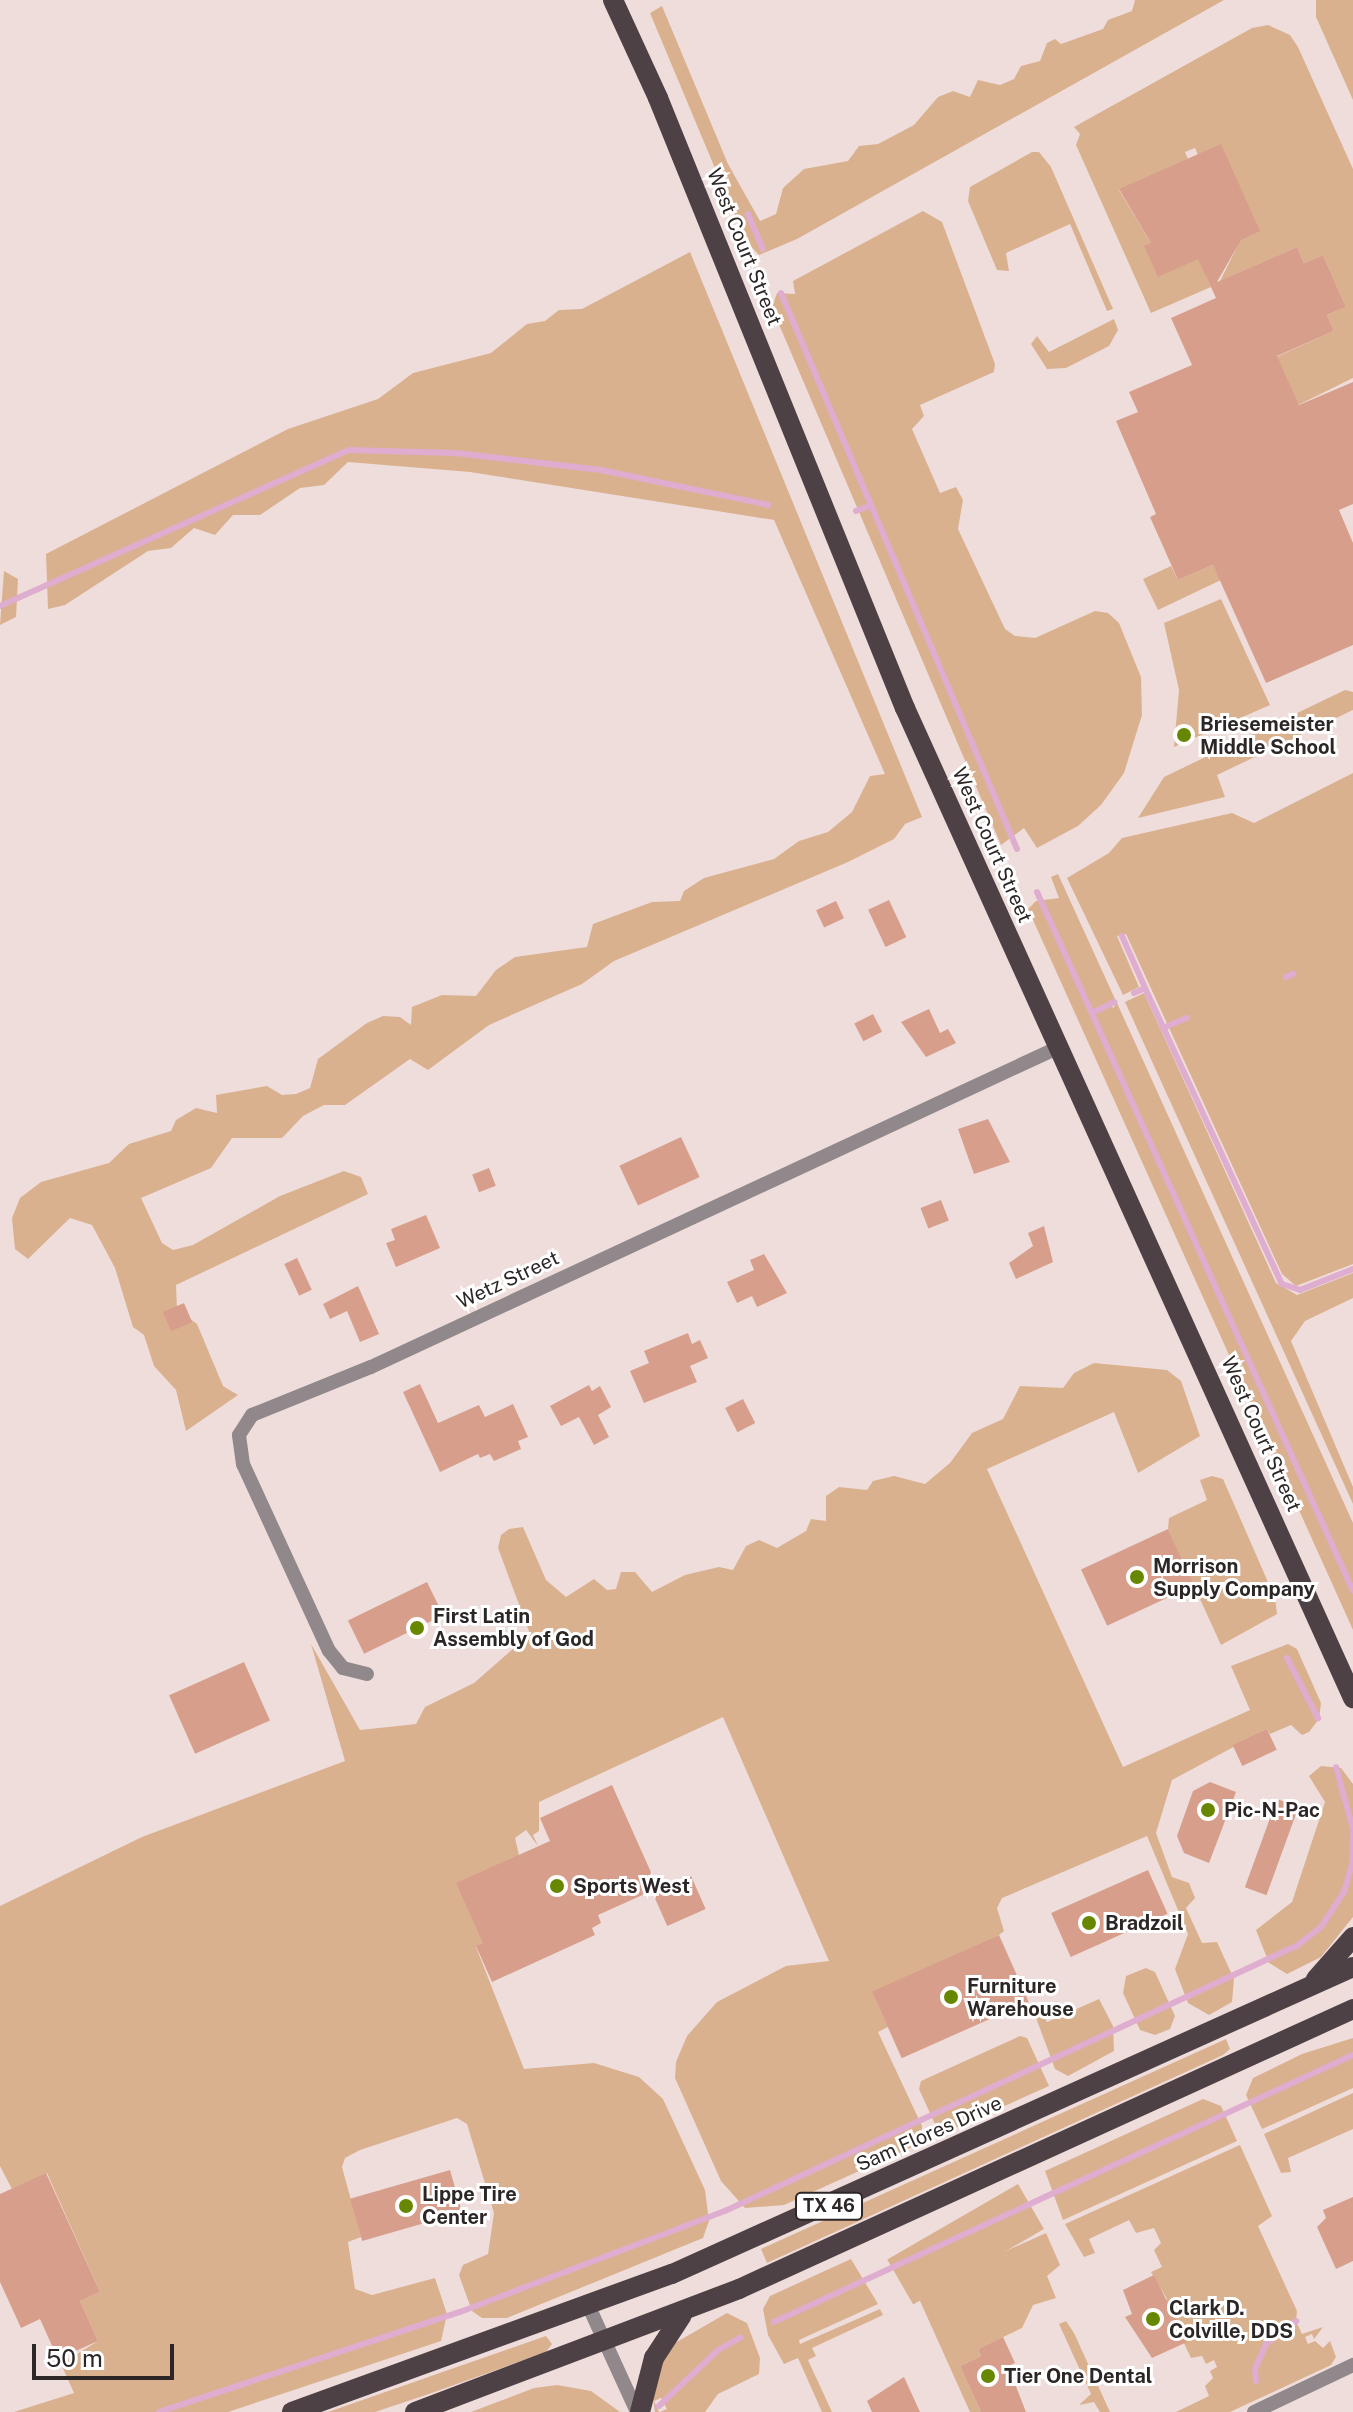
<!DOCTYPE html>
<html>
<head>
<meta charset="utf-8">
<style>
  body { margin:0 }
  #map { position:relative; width:1353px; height:2412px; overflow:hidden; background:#efdddc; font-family:"Public Sans",sans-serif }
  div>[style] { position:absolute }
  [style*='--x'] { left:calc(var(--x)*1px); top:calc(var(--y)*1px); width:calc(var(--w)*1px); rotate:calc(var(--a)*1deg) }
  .green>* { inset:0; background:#dab18f; transform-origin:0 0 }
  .stream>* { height:6px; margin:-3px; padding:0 3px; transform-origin:3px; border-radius:3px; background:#deadcf }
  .building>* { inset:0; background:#d79f8b; transform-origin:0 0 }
  .street>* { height:14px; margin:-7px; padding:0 7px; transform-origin:7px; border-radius:7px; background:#90888a }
  .primary>* { height:20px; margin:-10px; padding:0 10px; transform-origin:10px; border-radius:10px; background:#4d4145 }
  .dots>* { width:22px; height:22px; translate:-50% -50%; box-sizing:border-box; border:4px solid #fff; border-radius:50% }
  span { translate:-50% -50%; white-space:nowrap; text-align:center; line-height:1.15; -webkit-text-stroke:6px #fff; paint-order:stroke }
  .shield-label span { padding:2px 6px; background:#fff; border:2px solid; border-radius:6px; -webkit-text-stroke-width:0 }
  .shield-label { font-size:18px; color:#2d2626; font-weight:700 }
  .street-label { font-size:20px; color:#2d2626 }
  .poi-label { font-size:20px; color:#2d2626; font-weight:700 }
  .left { translate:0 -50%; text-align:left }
  .scale { position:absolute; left:32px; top:2344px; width:142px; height:36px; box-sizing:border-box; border:4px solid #2d2626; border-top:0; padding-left:10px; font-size:24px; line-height:28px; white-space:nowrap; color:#2d2626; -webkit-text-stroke:6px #fff; paint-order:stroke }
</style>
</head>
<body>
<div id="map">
  <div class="green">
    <div style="clip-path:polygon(1135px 0,1224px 0,797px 239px,759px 255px,745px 240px,650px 13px,662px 6px,728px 164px,760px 221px,776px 214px,783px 188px,804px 169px,848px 161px,859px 146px,878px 144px,914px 125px,938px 97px,953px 91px,970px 97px,978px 80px,1000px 85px,1014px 79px,1021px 66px,1040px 61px,1047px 43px,1055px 39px,1061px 44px,1103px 29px,1108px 20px,1132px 11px)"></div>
    <div style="clip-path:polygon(1316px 0,1353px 0,1353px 100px,1316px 17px)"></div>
    <div style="clip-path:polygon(1268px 25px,1290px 35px,1298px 47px,1353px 169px,1353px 378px,1286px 411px,1265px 362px,1334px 331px,1327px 315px,1346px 307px,1323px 255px,1304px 263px,1297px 247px,1220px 281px,1237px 247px,1195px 148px,1185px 152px,1188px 159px,1119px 190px,1151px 243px,1225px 247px,1206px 276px,1211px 287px,1151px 313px,1076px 145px,1080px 134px,1074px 127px,1252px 28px)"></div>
    <div style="clip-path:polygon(1032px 152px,1039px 152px,1051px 167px,1113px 309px,1107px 311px,1070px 224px,1006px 253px,1009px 271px,997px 270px,968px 201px,970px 187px)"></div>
    <div style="clip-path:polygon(923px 211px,942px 222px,995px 364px,994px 372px,920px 405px,924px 416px,912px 429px,940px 493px,956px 487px,963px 500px,958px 529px,1005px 629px,1015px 636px,1035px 638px,1095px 611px,1108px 613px,1119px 623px,1141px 677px,1142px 715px,1124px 773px,1101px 805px,1078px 826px,1037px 848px,1024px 828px,1001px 845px,772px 308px,777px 293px,795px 294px,793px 281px)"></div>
    <div style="clip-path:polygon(690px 252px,922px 817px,905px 824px,894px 839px,848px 862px,614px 961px,582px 984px,489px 1025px,428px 1070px,410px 1059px,345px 1105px,324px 1105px,303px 1116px,282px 1138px,232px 1138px,211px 1168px,141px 1198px,162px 1243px,173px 1250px,193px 1245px,280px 1196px,344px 1171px,361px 1177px,368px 1194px,176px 1285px,177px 1309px,197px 1324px,223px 1386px,238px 1395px,186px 1431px,176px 1390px,154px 1366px,144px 1335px,133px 1327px,115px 1268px,92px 1225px,70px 1218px,28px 1259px,15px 1249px,12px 1218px,20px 1198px,41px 1182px,109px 1163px,129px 1144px,171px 1131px,176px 1120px,196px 1108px,217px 1113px,216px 1095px,267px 1086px,282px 1095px,296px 1094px,310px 1088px,318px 1059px,367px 1023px,383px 1016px,400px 1017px,411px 1025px,412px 1007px,442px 995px,476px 996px,496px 970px,515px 957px,587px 947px,593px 924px,652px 902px,680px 901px,684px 891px,704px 878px,774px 859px,799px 841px,828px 832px,852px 812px,870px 776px,885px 774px,774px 520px,470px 472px,348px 462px,324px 485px,300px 488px,260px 515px,233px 515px,215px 535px,194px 528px,171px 548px,148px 551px,65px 605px,48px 609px,46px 554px,288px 429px,378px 399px,413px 373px,491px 353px,527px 324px,545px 321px,559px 310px,582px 309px)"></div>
    <div style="clip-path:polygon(1114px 319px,1118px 330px,1109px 346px,1066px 368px,1047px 369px,1031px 344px,1037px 336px,1049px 352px)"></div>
    <div style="clip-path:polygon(1213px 565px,1221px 580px,1158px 610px,1143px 579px,1171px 566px,1178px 580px)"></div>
    <div style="clip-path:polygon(4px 571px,18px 579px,16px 617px,0 625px)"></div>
    <div style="clip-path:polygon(1221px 599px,1270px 705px,1174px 747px,1179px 690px,1164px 623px)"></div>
    <div style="clip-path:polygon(1345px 690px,1353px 692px,1353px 710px,1217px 775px,1225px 797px,1138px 818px,1164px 777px)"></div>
    <div style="clip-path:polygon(1353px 773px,1353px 1264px,1296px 1286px,1282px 1274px,1126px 934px,1117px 936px,1139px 987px,1123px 995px,1067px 878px,1109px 853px,1122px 838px,1232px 813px,1254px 823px)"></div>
    <div style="clip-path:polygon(1058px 874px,1115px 999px,1110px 1004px,1113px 1008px,1117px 1003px,1353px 1523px,1353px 1630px,1028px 909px,1036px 901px,1059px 898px,1051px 877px)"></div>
    <div style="clip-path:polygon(1144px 993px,1276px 1283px,1297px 1295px,1353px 1273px,1353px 1298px,1305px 1321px,1291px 1341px,1353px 1487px,1353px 1504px,1125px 1002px)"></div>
    <div style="clip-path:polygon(1094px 1363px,1167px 1370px,1181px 1381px,1200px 1436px,1138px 1473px,1114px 1412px,987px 1469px,1123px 1767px,1250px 1710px,1231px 1666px,1288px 1644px,1297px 1649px,1321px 1703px,1319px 1719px,1309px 1732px,1302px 1735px,1291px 1725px,1270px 1734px,1267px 1729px,1172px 1780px,1156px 1833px,1172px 1877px,1189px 1883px,1195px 1898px,1186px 1908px,1202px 1943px,1217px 1942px,1234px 1979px,1232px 2002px,1209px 2015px,1188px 2003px,1175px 1969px,1188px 1934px,1147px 1836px,1002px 1898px,997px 1908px,1004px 1931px,999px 1935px,873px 1993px,888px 2027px,878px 2032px,922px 2126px,921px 2143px,784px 2205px,745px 2208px,721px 2181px,675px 2078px,676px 2062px,687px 2036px,717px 2002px,786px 1966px,829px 1961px,723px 1717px,539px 1802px,539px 1831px,533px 1835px,538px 1846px,526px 1830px,515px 1838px,519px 1855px,483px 1943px,476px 1947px,524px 2069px,594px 2063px,639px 2077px,663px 2099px,705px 2190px,709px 2221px,703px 2238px,507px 2318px,482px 2318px,472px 2311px,459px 2275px,463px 2265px,488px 2254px,494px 2213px,467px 2124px,457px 2118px,360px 2150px,345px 2158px,342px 2167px,361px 2237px,348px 2242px,355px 2289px,372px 2295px,435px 2278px,447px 2314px,441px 2341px,228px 2412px,14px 2412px,74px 2393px,61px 2364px,98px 2341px,80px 2301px,100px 2292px,47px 2173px,12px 2189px,0 2166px,0 1906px,142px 1837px,345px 1761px,311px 1644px,360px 1730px,416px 1724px,425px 1707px,474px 1683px,530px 1634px,498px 1548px,501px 1535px,509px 1529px,523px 1527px,546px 1580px,566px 1597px,594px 1579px,607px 1590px,616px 1589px,621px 1572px,635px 1572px,652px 1592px,685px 1575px,719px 1567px,733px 1570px,746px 1546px,759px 1540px,777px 1548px,806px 1531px,811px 1519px,826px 1521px,826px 1496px,839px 1487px,867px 1490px,873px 1481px,894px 1476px,925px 1484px,950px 1463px,972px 1433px,1003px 1419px,1020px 1386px,1063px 1388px,1074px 1373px)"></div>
    <div style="clip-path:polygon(1212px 1476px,1223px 1479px,1275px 1598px,1277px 1614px,1221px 1645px,1168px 1529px,1169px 1518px,1207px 1500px,1200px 1480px)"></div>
    <div style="clip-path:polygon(1321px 1766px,1341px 1768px,1353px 1784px,1353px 1917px,1321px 1957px,1287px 1974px,1269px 1963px,1256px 1930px,1292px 1902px,1325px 1802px,1309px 1776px)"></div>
    <div style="clip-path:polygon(1146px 1968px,1155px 1972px,1175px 2016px,1170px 2029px,1155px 2035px,1140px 2030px,1123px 1993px,1126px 1976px)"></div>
    <div style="clip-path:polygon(1099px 1999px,1113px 2026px,1114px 2051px,1068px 2076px,1055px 2069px,1032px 2007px,1036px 2003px,1047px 2022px)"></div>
    <div style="clip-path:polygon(1020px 2036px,1027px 2038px,1049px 2086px,940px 2135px,919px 2089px,921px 2081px)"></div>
    <div style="clip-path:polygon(1353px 2038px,1353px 2088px,1262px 2129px,1246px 2095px,1253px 2078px,1302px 2054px)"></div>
    <div style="clip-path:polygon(1226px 2039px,1230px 2049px,1223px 2055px,767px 2263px,761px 2249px)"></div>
    <div style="clip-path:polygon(1353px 2093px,1353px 2129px,1288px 2158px,1291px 2172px,1281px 2173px,1264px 2134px)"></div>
    <div style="clip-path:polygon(1203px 2099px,1221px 2106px,1237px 2141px,1063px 2220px,1045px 2171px)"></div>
    <div style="clip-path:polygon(1240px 2145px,1272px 2216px,1258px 2226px,1297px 2311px,1296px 2321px,1302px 2334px,1323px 2327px,1314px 2339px,1312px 2334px,1305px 2337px,1308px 2344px,1315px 2341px,1323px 2348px,1330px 2341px,1336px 2357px,1331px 2365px,1230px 2412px,1176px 2412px,1209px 2396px,1205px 2386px,1213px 2378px,1210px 2371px,1217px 2367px,1214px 2360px,1206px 2364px,1202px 2356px,1191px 2358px,1164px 2301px,1167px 2299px,1151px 2272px,1162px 2267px,1154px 2250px,1161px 2243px,1154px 2228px,1136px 2233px,1129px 2220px,1089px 2239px,1095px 2253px,1084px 2257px,1065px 2224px)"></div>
    <div style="left:1018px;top:2184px;width:52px;height:151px;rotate:60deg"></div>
    <div style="clip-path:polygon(1046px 2233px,1060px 2265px,1047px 2276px,1056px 2298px,1033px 2305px,1022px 2328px,978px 2349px,981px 2356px,960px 2366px,981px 2412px,970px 2412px,916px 2292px,925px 2288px,930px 2293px,928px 2286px)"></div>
    <div style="clip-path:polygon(851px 2259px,878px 2304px,799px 2340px,800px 2344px,880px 2309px,883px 2315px,812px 2348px,816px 2356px,808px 2360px,832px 2412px,822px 2412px,798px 2358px,784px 2364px,768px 2335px,763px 2309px,770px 2296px)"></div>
    <div style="clip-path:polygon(727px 2313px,747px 2323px,760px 2358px,759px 2374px,718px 2394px,705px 2412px,660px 2412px,667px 2409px,661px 2398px,654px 2401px,659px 2412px,655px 2412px,653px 2398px,661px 2364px,675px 2343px)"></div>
    <div style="clip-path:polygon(1066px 2321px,1074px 2333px,1110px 2412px,1100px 2412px,1094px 2402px,1079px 2405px,1091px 2394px,1059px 2324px)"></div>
    <div style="clip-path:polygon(546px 2336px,552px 2344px,546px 2352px,426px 2395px,375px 2412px,328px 2412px)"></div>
    <div style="clip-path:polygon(557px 2385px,591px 2391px,620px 2412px,471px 2412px,534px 2388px)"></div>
  </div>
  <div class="stream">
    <div style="--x:748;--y:214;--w:38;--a:67"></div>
    <div style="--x:781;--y:293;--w:604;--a:67"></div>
    <div style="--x:856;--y:511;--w:14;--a:-21"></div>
    <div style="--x:0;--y:606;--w:382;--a:-24.1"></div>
    <div style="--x:349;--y:450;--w:106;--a:1.6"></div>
    <div style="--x:455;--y:453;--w:147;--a:6.6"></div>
    <div style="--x:601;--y:470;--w:171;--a:11.8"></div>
    <div style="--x:1037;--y:892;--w:767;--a:65.67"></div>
    <div style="--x:1122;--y:936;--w:57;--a:66.1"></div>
    <div style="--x:1286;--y:977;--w:8;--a:-23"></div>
    <div style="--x:1134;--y:993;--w:12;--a:-24"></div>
    <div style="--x:1145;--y:988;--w:326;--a:65.2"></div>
    <div style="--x:1282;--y:1284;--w:19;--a:18"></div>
    <div style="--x:1300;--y:1290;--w:57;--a:-21.6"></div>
    <div style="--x:1092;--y:1013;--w:25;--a:-26"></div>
    <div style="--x:1163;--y:1028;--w:26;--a:-23"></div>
    <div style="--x:1287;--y:1658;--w:68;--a:62.7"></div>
    <div style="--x:774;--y:2322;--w:638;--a:-24.76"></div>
    <div style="--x:1256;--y:2381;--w:12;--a:-95"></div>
    <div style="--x:1255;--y:2369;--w:27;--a:-66"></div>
    <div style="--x:1266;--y:2344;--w:38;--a:-37"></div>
    <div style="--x:659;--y:2406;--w:81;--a:-43.5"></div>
    <div style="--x:718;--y:2350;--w:26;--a:-29"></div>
    <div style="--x:159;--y:2412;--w:317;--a:-18.4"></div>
    <div style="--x:460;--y:2312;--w:284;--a:-20.9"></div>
    <div style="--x:725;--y:2211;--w:632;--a:-24.9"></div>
    <div style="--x:1298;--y:1945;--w:29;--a:-38"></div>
    <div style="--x:1321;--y:1927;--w:42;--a:-56.7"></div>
    <div style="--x:1344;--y:1892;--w:29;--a:-74"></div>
    <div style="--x:1352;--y:1864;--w:35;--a:-88"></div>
    <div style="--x:1353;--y:1829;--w:64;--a:-105.3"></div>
  </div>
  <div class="building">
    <div style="clip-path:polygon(1221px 144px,1260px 231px,1241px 240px,1217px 282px,1297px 247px,1304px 263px,1323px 255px,1346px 307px,1327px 315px,1334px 331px,1277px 356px,1299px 405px,1353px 382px,1353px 504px,1339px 510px,1353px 543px,1353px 645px,1266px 683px,1213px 565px,1178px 580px,1150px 517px,1156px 514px,1116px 421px,1138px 412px,1129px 392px,1192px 365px,1171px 318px,1216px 298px,1198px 259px,1158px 277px,1144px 246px,1151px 243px,1119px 189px)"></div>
    <div style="left:889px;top:900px;width:41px;height:23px;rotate:65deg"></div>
    <div style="left:836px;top:901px;width:19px;height:22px;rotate:65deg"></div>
    <div style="clip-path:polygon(929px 1009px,940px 1033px,948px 1029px,956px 1043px,926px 1057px,901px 1022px)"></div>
    <div style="left:873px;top:1014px;width:20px;height:21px;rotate:63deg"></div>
    <div style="clip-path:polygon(988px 1119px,1010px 1162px,974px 1174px,958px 1129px)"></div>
    <div style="left:681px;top:1137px;width:44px;height:68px;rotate:65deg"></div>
    <div style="left:489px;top:1168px;width:19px;height:18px;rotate:69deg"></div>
    <div style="left:941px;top:1200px;width:22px;height:22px;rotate:69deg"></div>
    <div style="clip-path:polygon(426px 1215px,440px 1248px,396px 1267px,386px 1243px,395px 1240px,391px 1229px)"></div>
    <div style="clip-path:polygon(1044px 1226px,1053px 1262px,1016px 1279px,1009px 1263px,1033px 1246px,1028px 1233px)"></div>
    <div style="clip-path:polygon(764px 1254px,787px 1293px,757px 1307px,752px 1296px,737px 1303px,727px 1282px,754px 1270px,750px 1260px)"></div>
    <div style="left:297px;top:1258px;width:35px;height:14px;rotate:65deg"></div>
    <div style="clip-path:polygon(358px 1286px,379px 1334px,360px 1342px,347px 1311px,330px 1319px,323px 1304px)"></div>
    <div style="left:184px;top:1303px;width:21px;height:23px;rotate:67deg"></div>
    <div style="clip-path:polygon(688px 1333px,692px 1344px,700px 1340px,708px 1358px,690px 1366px,697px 1382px,644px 1403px,630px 1371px,649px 1363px,644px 1351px)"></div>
    <div style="clip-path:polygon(420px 1384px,438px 1423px,479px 1405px,485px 1417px,513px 1404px,528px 1437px,518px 1441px,521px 1449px,494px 1461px,490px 1454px,480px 1458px,478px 1454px,440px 1472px,403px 1392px)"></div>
    <div style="clip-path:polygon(589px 1385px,592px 1391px,600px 1386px,611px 1407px,598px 1415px,609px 1437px,594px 1445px,579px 1417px,561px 1426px,550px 1406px)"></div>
    <div style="left:743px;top:1399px;width:27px;height:20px;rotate:63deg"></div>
    <div style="left:1168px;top:1529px;width:62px;height:96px;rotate:65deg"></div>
    <div style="left:427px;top:1582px;width:37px;height:88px;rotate:64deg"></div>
    <div style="left:244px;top:1662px;width:64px;height:82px;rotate:66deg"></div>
    <div style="left:1267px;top:1729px;width:23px;height:38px;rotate:65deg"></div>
    <div style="clip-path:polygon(1210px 1782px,1236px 1792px,1209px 1863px,1184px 1853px,1177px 1836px,1193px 1791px)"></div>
    <div style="clip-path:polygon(612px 1785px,658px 1888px,598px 1915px,601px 1923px,592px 1928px,595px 1935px,492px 1982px,476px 1946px,483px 1943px,456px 1883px,550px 1841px,540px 1818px)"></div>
    <div style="left:1277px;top:1799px;width:23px;height:94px;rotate:20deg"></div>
    <div style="left:1148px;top:1870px;width:48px;height:106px;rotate:66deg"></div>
    <div style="left:691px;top:1876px;width:36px;height:42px;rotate:66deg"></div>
    <div style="left:999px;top:1935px;width:73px;height:139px;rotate:66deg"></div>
    <div style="left:450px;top:2170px;width:44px;height:104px;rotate:74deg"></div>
    <div style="clip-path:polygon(46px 2173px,100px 2292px,80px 2301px,98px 2341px,58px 2359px,40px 2319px,21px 2328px,0 2282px,0 2194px)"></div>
    <div style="clip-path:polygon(1353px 2197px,1353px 2261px,1336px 2269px,1317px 2227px,1326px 2218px,1323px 2210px)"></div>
    <div style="clip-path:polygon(1154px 2275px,1187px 2342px,1152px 2358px,1125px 2317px,1132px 2314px,1123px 2290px)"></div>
    <div style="clip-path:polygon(1003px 2337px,1015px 2363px,1008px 2366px,1026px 2412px,981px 2412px,960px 2366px,981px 2356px,978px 2349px)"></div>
    <div style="clip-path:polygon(904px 2377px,920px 2412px,872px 2412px,867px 2401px)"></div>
  </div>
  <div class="street">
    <div style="--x:367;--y:1674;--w:25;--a:-166"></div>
    <div style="--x:343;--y:1668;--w:22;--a:-129"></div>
    <div style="--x:329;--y:1651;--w:206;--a:-114.7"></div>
    <div style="--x:243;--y:1464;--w:29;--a:-98"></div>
    <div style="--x:239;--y:1435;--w:24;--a:-57"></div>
    <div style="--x:252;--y:1415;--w:128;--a:-22"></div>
    <div style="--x:371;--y:1367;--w:757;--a:-24.94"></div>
    <div style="--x:589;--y:2307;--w:115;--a:65.4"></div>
    <div style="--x:1254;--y:2412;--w:110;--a:-25.4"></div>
  </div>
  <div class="primary">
    <div style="--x:613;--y:0;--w:108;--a:65.3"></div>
    <div style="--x:658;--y:98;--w:658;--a:67.96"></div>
    <div style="--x:905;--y:708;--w:1087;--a:65.65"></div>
    <div style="--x:1316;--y:1979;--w:56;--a:-48.6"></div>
    <div style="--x:292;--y:2412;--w:404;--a:-20"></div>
    <div style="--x:672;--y:2274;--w:747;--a:-24.27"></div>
    <div style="--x:415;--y:2412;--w:347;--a:-20.8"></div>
    <div style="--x:739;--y:2289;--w:675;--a:-24.51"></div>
    <div style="--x:640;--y:2412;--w:56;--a:-75.5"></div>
    <div style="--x:654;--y:2358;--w:51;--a:-56.9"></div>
  </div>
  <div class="dots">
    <div style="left:1184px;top:735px;background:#688700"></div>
    <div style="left:1137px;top:1577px;background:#688700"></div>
    <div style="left:417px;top:1628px;background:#688700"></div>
    <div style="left:1208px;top:1810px;background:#688700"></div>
    <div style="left:557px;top:1886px;background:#688700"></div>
    <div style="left:1089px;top:1923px;background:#688700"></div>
    <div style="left:951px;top:1997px;background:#688700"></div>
    <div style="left:406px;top:2206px;background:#688700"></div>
    <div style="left:1153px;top:2319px;background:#688700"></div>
    <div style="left:988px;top:2376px;background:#688700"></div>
  </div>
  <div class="shield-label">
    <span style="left:829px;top:2206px">TX 46</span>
  </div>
  <div class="street-label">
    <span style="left:744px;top:247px;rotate:68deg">West Court Street</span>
    <span style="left:992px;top:845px;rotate:66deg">West Court Street</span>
    <span style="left:508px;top:1280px;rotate:-25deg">Wetz Street</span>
    <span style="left:1261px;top:1434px;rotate:66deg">West Court Street</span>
    <span style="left:929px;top:2134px;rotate:-24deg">Sam Flores Drive</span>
  </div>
  <div class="poi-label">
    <span class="left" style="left:1200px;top:736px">Briesemeister<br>Middle School</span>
    <span class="left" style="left:1153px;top:1578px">Morrison<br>Supply Company</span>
    <span class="left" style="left:433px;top:1628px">First Latin<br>Assembly of God</span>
    <span class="left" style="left:1224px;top:1810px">Pic-N-Pac</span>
    <span class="left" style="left:573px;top:1886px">Sports West</span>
    <span class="left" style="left:1105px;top:1923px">Bradzoil</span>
    <span class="left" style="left:967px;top:1998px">Furniture<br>Warehouse</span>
    <span class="left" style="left:422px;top:2206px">Lippe Tire<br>Center</span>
    <span class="left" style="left:1169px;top:2320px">Clark D.<br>Colville, DDS</span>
    <span class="left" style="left:1004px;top:2376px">Tier One Dental</span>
  </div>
  <div class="scale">50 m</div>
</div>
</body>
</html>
